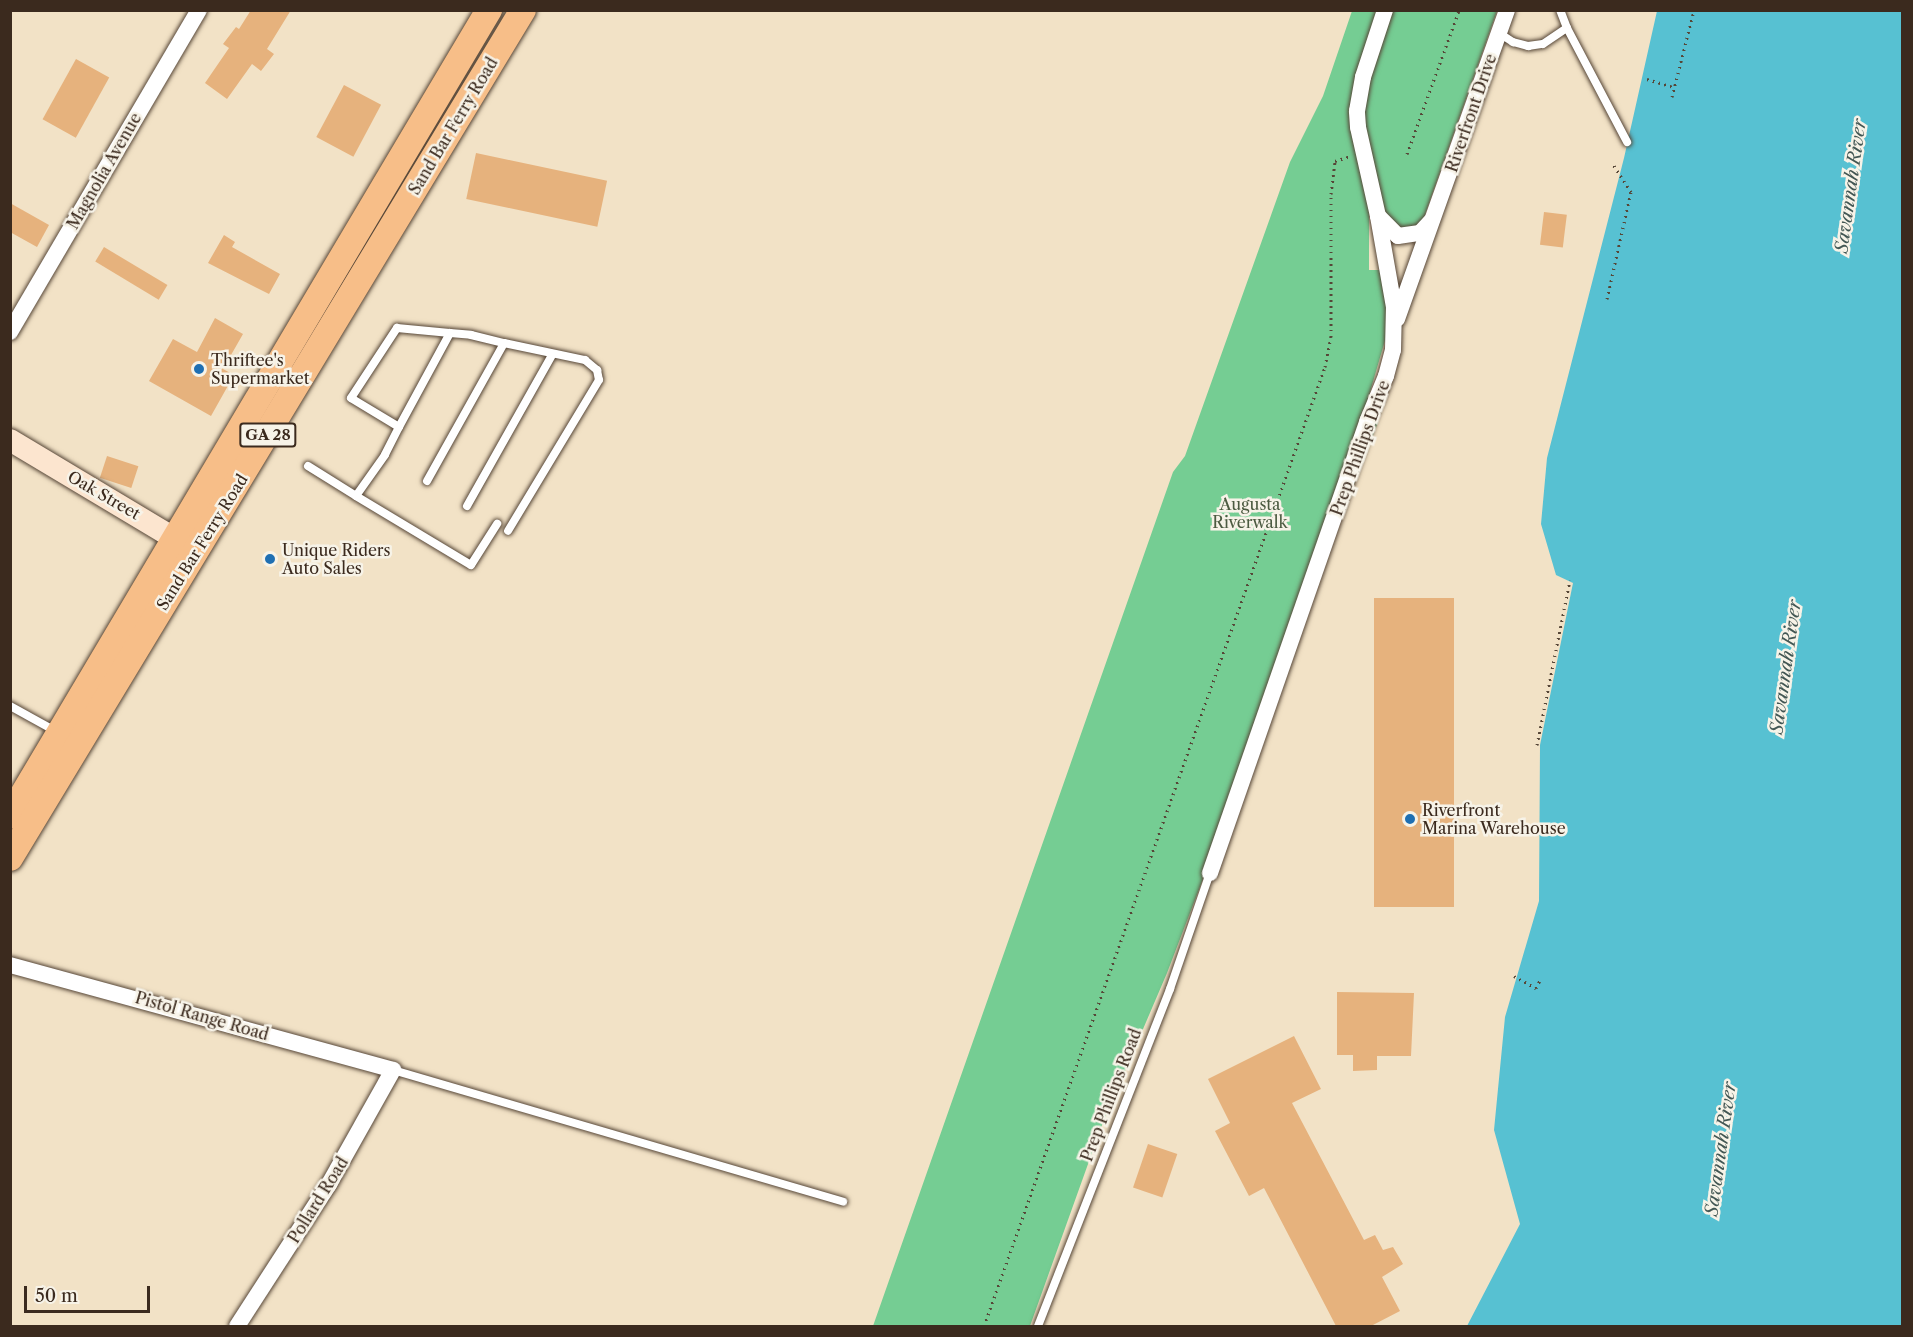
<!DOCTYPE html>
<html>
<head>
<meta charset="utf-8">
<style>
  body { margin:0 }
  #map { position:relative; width:1913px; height:1337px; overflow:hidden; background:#f2e2c6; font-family:"Libre Caslon Text",serif }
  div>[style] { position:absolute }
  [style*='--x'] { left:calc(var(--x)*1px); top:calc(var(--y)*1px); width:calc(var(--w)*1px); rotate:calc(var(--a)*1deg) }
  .green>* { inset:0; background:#75cd93 }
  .water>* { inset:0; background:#57c1d2 }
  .building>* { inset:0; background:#e6b27d; transform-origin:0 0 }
  .path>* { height:3px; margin-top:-1.5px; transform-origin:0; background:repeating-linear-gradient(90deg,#564637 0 1.5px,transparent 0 6px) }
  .roads { filter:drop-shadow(0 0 2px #564637) drop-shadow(0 0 2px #564637) }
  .lane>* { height:8px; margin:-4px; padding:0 4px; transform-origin:4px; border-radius:4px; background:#fff }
  .street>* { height:16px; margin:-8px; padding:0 8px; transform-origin:8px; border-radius:8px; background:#fff }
  .secondary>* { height:22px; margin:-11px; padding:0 11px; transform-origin:11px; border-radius:11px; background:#fce5cf }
  .primary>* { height:26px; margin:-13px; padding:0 13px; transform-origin:13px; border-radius:13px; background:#f7be88 }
  .dots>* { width:16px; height:16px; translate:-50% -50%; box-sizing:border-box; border:3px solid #f7f3e8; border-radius:50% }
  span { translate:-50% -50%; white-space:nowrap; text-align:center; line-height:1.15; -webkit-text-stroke:5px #f7f3e8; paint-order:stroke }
  .shield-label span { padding:2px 4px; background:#f7f3e8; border:2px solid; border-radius:4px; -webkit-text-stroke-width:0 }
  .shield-label { font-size:15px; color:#3b2a1e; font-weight:700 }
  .street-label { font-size:16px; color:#3b2a1e }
  .poi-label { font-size:16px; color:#3b2a1e }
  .left { translate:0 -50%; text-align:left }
  .park-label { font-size:16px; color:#4c5b41 }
  .water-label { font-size:18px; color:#435754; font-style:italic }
  .frame { position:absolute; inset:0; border:12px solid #3b2a1e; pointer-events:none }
  .scale { position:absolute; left:24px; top:1286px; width:126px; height:27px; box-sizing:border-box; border:3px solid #3b2a1e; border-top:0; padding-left:8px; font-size:18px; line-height:21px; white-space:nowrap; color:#3b2a1e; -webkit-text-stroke:4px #f7f3e8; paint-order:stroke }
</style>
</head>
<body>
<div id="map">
  <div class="green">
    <div style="clip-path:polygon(1352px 11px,1497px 11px,1422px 223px,1417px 227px,1400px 229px,1369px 211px,1369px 270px,1381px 270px,1386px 304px,1386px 337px,1363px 416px,1378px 422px,1167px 973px,1102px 1125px,1030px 1326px,873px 1326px,1173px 472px,1185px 456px,1290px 162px,1323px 96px)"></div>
  </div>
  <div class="water">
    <div style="clip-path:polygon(1657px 11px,1902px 11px,1902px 1326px,1467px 1326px,1520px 1224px,1494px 1130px,1505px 1017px,1539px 901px,1540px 745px,1573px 583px,1556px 575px,1541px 524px,1547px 458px,1624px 158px)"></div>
  </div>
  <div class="building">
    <div style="clip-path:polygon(251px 10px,291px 10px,267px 49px,274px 54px,261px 71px,252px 64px,227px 99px,205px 83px,229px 48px,223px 44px,236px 27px,239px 29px)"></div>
    <div style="left:76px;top:59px;width:38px;height:69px;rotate:29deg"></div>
    <div style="left:344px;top:85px;width:42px;height:59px;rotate:28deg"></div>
    <div style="left:476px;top:153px;width:134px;height:47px;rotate:12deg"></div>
    <div style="clip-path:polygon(10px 203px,49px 225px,37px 247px,10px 232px)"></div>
    <div style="left:1544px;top:212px;width:23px;height:33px;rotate:7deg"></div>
    <div style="clip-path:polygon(224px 235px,235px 242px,232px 247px,280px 274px,269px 294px,208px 263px)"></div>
    <div style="left:104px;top:247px;width:74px;height:17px;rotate:31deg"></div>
    <div style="clip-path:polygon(215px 318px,243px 334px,223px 369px,234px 375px,211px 416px,149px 381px,173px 339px,197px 352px)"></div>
    <div style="left:107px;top:456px;width:33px;height:23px;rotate:18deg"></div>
    <div style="left:1374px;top:598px;width:80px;height:309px"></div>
    <div style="clip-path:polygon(1337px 992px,1414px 993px,1411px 1056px,1377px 1056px,1377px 1070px,1353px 1071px,1353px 1055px,1337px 1055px)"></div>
    <div style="clip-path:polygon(1294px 1036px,1321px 1089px,1292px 1103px,1364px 1240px,1375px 1235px,1383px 1250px,1393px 1247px,1403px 1264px,1382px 1277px,1400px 1311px,1371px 1326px,1336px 1326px,1264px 1188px,1249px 1196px,1215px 1131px,1230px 1123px,1208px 1079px)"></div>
    <div style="left:1148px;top:1144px;width:31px;height:46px;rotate:19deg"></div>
  </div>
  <div class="path">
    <div style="--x:1647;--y:79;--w:28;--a:17"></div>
    <div style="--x:1672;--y:97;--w:90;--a:-75.8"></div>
    <div style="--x:1407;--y:154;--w:153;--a:-70.1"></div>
    <div style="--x:1607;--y:299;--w:110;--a:-77.4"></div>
    <div style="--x:1631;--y:192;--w:35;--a:-123"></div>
    <div style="--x:1537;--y:745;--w:168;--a:-78.7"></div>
    <div style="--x:1514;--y:976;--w:25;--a:29"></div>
    <div style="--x:1536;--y:988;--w:9;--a:-63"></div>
    <div style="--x:984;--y:1326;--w:1018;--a:-70.43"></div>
    <div style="--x:1325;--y:367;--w:31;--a:-79"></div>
    <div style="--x:1331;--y:337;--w:143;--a:-90"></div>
    <div style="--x:1331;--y:194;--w:33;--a:-83"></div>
    <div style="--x:1335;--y:161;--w:16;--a:-18"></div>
  </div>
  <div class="roads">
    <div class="lane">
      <div style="--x:1567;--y:28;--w:129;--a:62.2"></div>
      <div style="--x:1499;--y:33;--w:17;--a:33"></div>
      <div style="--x:1513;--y:42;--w:16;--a:15"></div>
      <div style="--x:1528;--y:46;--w:15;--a:-8"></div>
      <div style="--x:1543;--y:44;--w:29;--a:-34"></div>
      <div style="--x:1567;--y:28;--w:19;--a:-111"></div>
      <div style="--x:450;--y:333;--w:107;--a:118.5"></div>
      <div style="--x:399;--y:427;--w:56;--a:-148.9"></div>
      <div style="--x:351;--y:398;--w:84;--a:-56.7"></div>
      <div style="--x:397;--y:328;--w:53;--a:5.4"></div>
      <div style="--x:450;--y:333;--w:21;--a:5"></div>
      <div style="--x:471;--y:335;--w:34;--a:14"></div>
      <div style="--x:399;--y:427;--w:31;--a:117"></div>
      <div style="--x:385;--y:455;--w:50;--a:125.3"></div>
      <div style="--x:356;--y:496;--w:134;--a:31"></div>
      <div style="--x:471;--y:565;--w:49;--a:-57.6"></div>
      <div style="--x:308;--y:466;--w:57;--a:32"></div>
      <div style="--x:427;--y:481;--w:158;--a:-60.8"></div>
      <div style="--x:504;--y:343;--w:83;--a:11.9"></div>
      <div style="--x:585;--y:360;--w:16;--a:40"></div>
      <div style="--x:597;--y:370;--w:10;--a:79"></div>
      <div style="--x:599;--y:380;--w:176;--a:121.1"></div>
      <div style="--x:467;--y:506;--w:173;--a:-60.6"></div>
      <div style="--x:10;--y:706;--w:54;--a:29"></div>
      <div style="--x:393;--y:1070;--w:469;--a:16.3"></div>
      <div style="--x:1038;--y:1326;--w:362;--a:-68.6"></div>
      <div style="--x:1170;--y:989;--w:123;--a:-71"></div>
    </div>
    <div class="street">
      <div style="--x:1378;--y:216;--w:28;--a:45"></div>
      <div style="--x:1398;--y:236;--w:22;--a:-8"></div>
      <div style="--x:1420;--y:233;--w:16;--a:-47"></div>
      <div style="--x:1397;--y:319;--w:328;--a:-70.4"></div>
      <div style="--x:10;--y:332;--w:373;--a:-59.6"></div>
      <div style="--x:1210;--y:873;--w:478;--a:-70.8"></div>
      <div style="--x:1367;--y:422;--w:50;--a:-67.6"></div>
      <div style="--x:1386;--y:376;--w:27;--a:-75"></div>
      <div style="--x:1393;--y:350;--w:43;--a:-88.7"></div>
      <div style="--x:1394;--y:307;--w:92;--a:-100"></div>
      <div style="--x:1378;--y:216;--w:91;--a:-102.7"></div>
      <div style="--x:1358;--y:127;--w:16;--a:-94"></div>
      <div style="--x:1357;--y:111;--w:35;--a:-80"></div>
      <div style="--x:1363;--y:77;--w:71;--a:-71.8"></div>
      <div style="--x:10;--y:965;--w:397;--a:15.3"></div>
      <div style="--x:393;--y:1070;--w:131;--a:119.3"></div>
      <div style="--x:329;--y:1184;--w:169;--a:122.9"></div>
    </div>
    <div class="secondary">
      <div style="--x:10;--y:440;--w:209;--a:30.9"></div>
    </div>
    <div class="primary">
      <div style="--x:10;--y:816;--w:938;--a:-59.28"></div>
      <div style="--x:10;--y:858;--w:991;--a:-58.83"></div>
    </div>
  </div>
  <div class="dots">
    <div style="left:199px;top:369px;background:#1f6fb2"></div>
    <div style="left:270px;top:559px;background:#1f6fb2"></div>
    <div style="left:1410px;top:819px;background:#1f6fb2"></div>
  </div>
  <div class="shield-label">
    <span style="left:268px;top:435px">GA 28</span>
  </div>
  <div class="street-label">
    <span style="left:1471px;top:113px;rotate:-71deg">Riverfront Drive</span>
    <span style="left:453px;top:126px;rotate:-59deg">Sand Bar Ferry Road</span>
    <span style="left:104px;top:171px;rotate:-60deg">Magnolia Avenue</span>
    <span style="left:1360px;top:448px;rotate:-70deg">Prep Phillips Drive</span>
    <span style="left:104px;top:495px;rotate:30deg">Oak Street</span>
    <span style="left:202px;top:542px;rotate:-58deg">Sand Bar Ferry Road</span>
    <span style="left:202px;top:1016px;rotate:16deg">Pistol Range Road</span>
    <span style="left:1111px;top:1095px;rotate:-69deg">Prep Phillips Road</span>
    <span style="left:318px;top:1200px;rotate:-58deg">Pollard Road</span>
  </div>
  <div class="poi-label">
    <span class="left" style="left:211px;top:369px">Thriftee's<br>Supermarket</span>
    <span class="left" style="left:282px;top:559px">Unique Riders<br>Auto Sales</span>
    <span class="left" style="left:1422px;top:819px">Riverfront<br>Marina Warehouse</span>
  </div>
  <div class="park-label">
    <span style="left:1250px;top:513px">Augusta<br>Riverwalk</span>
  </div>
  <div class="water-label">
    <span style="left:1851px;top:186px;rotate:-82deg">Savannah River</span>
    <span style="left:1786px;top:667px;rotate:-82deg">Savannah River</span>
    <span style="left:1721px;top:1149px;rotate:-82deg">Savannah River</span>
  </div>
  <div class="frame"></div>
  <div class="scale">50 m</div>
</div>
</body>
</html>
